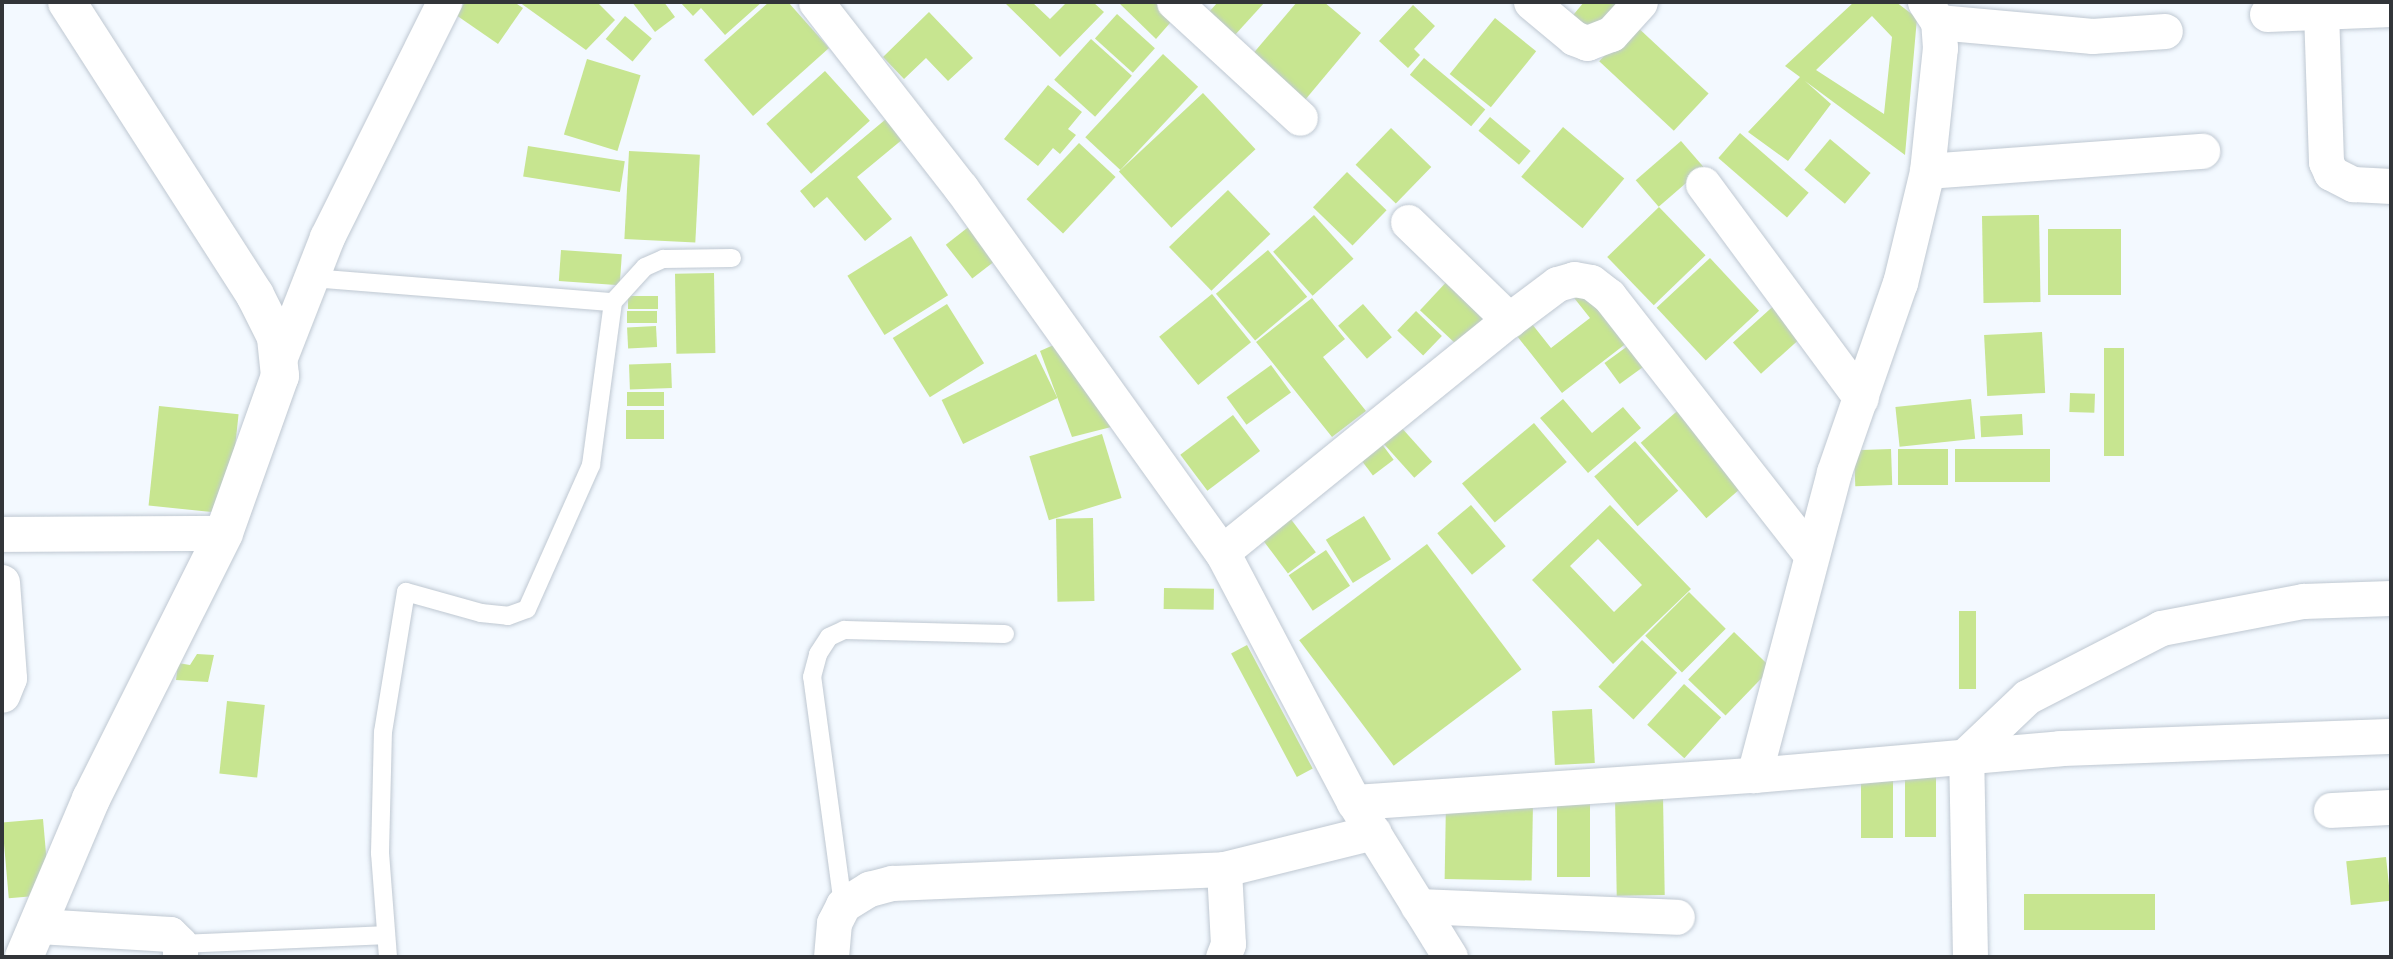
<!DOCTYPE html>
<html>
<head>
<meta charset="utf-8">
<style>
  body { margin:0 }
  #map { position:relative; width:2393px; height:959px; overflow:hidden; background:#f3f9ff; font-family:"Space Grotesk",sans-serif }
  div>[style] { position:absolute }
  [style*='--x'] { left:calc(var(--x)*1px); top:calc(var(--y)*1px); width:calc(var(--w)*1px); rotate:calc(var(--a)*1deg) }
  .building>* { inset:0; background:#c7e590; transform-origin:0 0 }
  .roads { filter:drop-shadow(0 0 2px #bfc8d2) drop-shadow(0 0 2px #bfc8d2) }
  .service>* { height:18px; margin:-9px; padding:0 9px; transform-origin:9px; border-radius:9px; background:#fff }
  .minor>* { height:35px; margin:-17.5px; padding:0 17.5px; transform-origin:17.5px; border-radius:17.5px; background:#fff }
  .tertiary>* { height:38px; margin:-19px; padding:0 19px; transform-origin:19px; border-radius:19px; background:#fff }
  span { translate:-50% -50%; white-space:nowrap; text-align:center; line-height:1.15; -webkit-text-stroke:7px #fff; paint-order:stroke }
  .frame { position:absolute; inset:0; border:4px solid #323539; pointer-events:none }
</style>
</head>
<body>
<div id="map">
  <div class="building">
    <div style="clip-path:polygon(465px 2px,514px 2px,523px 8px,498px 44px,456px 15px)"></div>
    <div style="clip-path:polygon(519px 2px,597px 2px,615px 20px,586px 50px)"></div>
    <div style="clip-path:polygon(632px 2px,664px 2px,675px 17px,655px 32px)"></div>
    <div style="clip-path:polygon(680px 2px,762px 2px,725px 35px,701px 8px,693px 16px)"></div>
    <div style="clip-path:polygon(769px 2px,788px 2px,829px 48px,753px 116px,704px 60px)"></div>
    <div style="clip-path:polygon(1004px 2px,1032px 2px,1050px 19px,1067px 2px,1093px 2px,1104px 12px,1060px 57px)"></div>
    <div style="clip-path:polygon(1118px 2px,1162px 2px,1177px 15px,1156px 39px)"></div>
    <div style="clip-path:polygon(1218px 2px,1265px 2px,1234px 36px,1208px 13px)"></div>
    <div style="clip-path:polygon(1297px 2px,1324px 2px,1361px 33px,1305px 100px,1251px 56px)"></div>
    <div style="clip-path:polygon(1584px 2px,1620px 2px,1590px 37px,1569px 20px)"></div>
    <div style="clip-path:polygon(evenodd,1854px 2px,1896px 2px,1917px 18px,1905px 155px,1805px 81px,1831px 104px,1788px 161px,1748px 132px,1800px 77px,1785px 66px,1854px 2px,1872px 16px,1892px 37px,1884px 114px,1816px 70px,1872px 16px)"></div>
    <div style="clip-path:polygon(1413px 5px,1435px 26px,1414px 49px,1420px 55px,1408px 68px,1379px 41px)"></div>
    <div style="clip-path:polygon(929px 12px,973px 58px,948px 81px,926px 58px,904px 79px,883px 57px)"></div>
    <div style="left:1117px;top:14px;width:51px;height:33px;rotate:42deg"></div>
    <div style="left:625px;top:16px;width:35px;height:30px;rotate:40deg"></div>
    <div style="left:1495px;top:18px;width:53px;height:72px;rotate:39deg"></div>
    <div style="left:1634px;top:24px;width:102px;height:51px;rotate:43deg"></div>
    <div style="left:1091px;top:39px;width:55px;height:55px;rotate:42deg"></div>
    <div style="left:1163px;top:54px;width:48px;height:114px;rotate:43deg"></div>
    <div style="left:1424px;top:58px;width:80px;height:22px;rotate:40deg"></div>
    <div style="left:587px;top:59px;width:56px;height:79px;rotate:17deg"></div>
    <div style="left:825px;top:71px;width:67px;height:79px;rotate:48deg"></div>
    <div style="clip-path:polygon(1048px 85px,1082px 112px,1068px 129px,1076px 135px,1060px 154px,1053px 148px,1038px 166px,1004px 139px)"></div>
    <div style="left:1203px;top:93px;width:77px;height:115px;rotate:47deg"></div>
    <div style="clip-path:polygon(892px 114px,909px 134px,857px 177px,892px 219px,865px 241px,827px 197px,814px 208px,800px 191px)"></div>
    <div style="left:1490px;top:117px;width:53px;height:18px;rotate:40deg"></div>
    <div style="left:1563px;top:127px;width:80px;height:65px;rotate:40deg"></div>
    <div style="left:1391px;top:128px;width:56px;height:51px;rotate:44deg"></div>
    <div style="left:1740px;top:133px;width:91px;height:33px;rotate:41deg"></div>
    <div style="left:1830px;top:139px;width:53px;height:40px;rotate:40deg"></div>
    <div style="left:1681px;top:141px;width:35px;height:60px;rotate:49deg"></div>
    <div style="left:1079px;top:143px;width:50px;height:77px;rotate:43deg"></div>
    <div style="left:528px;top:146px;width:98px;height:31px;rotate:9deg"></div>
    <div style="left:629px;top:151px;width:71px;height:88px;rotate:3deg"></div>
    <div style="left:1347px;top:172px;width:55px;height:49px;rotate:44deg"></div>
    <div style="left:1228px;top:190px;width:61px;height:82px;rotate:46deg"></div>
    <div style="left:1659px;top:207px;width:67px;height:72px;rotate:46deg"></div>
    <div style="left:1314px;top:215px;width:59px;height:55px;rotate:48deg"></div>
    <div style="left:2039px;top:215px;width:87px;height:57px;rotate:89deg"></div>
    <div style="left:971px;top:225px;width:43px;height:32px;rotate:52deg"></div>
    <div style="left:2048px;top:229px;width:73px;height:66px"></div>
    <div style="left:911px;top:236px;width:70px;height:75px;rotate:58deg"></div>
    <div style="left:561px;top:250px;width:61px;height:31px;rotate:4deg"></div>
    <div style="left:1268px;top:250px;width:61px;height:68px;rotate:50deg"></div>
    <div style="left:1710px;top:258px;width:72px;height:73px;rotate:47deg"></div>
    <div style="left:714px;top:273px;width:80px;height:39px;rotate:89deg"></div>
    <div style="left:1452px;top:276px;width:54px;height:47px;rotate:43deg"></div>
    <div style="clip-path:polygon(1583px 284px,1628px 342px,1562px 393px,1517px 336px,1532px 324px,1551px 348px,1590px 318px,1571px 294px)"></div>
    <div style="left:1212px;top:294px;width:62px;height:68px;rotate:51deg"></div>
    <div style="left:658px;top:296px;width:13px;height:30px;rotate:90deg"></div>
    <div style="clip-path:polygon(1312px 298px,1345px 339px,1323px 357px,1366px 411px,1332px 437px,1256px 342px)"></div>
    <div style="left:1779px;top:301px;width:42px;height:62px;rotate:48deg"></div>
    <div style="left:947px;top:304px;width:70px;height:64px;rotate:58deg"></div>
    <div style="left:1363px;top:304px;width:44px;height:33px;rotate:49deg"></div>
    <div style="left:657px;top:311px;width:12px;height:30px;rotate:90deg"></div>
    <div style="left:1416px;top:311px;width:36px;height:27px;rotate:44deg"></div>
    <div style="left:656px;top:326px;width:21px;height:29px;rotate:87deg"></div>
    <div style="left:2042px;top:332px;width:61px;height:58px;rotate:87deg"></div>
    <div style="clip-path:polygon(1065px 340px,1119px 425px,1072px 437px,1040px 351px)"></div>
    <div style="left:1636px;top:340px;width:26px;height:39px;rotate:54deg"></div>
    <div style="left:2104px;top:348px;width:20px;height:108px"></div>
    <div style="left:1036px;top:354px;width:49px;height:105px;rotate:64deg"></div>
    <div style="left:671px;top:363px;width:25px;height:42px;rotate:88deg"></div>
    <div style="left:1271px;top:365px;width:34px;height:55px;rotate:54deg"></div>
    <div style="left:664px;top:392px;width:14px;height:37px;rotate:90deg"></div>
    <div style="left:2070px;top:393px;width:25px;height:19px;rotate:2deg"></div>
    <div style="clip-path:polygon(1563px 399px,1592px 433px,1623px 407px,1641px 428px,1588px 473px,1540px 418px)"></div>
    <div style="left:1971px;top:399px;width:40px;height:76px;rotate:84deg"></div>
    <div style="left:159px;top:406px;width:80px;height:100px;rotate:6deg"></div>
    <div style="left:1683px;top:406px;width:100px;height:56px;rotate:49deg"></div>
    <div style="left:664px;top:410px;width:29px;height:38px;rotate:90deg"></div>
    <div style="left:2022px;top:414px;width:21px;height:42px;rotate:87deg"></div>
    <div style="left:1233px;top:415px;width:45px;height:66px;rotate:53deg"></div>
    <div style="left:1534px;top:423px;width:51px;height:94px;rotate:50deg"></div>
    <div style="left:1400px;top:426px;width:48px;height:24px;rotate:48deg"></div>
    <div style="left:1102px;top:434px;width:67px;height:76px;rotate:73deg"></div>
    <div style="left:1378px;top:439px;width:26px;height:26px;rotate:53deg"></div>
    <div style="left:1635px;top:441px;width:66px;height:54px;rotate:49deg"></div>
    <div style="left:1891px;top:449px;width:36px;height:37px;rotate:88deg"></div>
    <div style="left:1898px;top:449px;width:50px;height:36px"></div>
    <div style="left:2050px;top:449px;width:33px;height:95px;rotate:90deg"></div>
    <div style="left:1471px;top:505px;width:54px;height:44px;rotate:50deg"></div>
    <div style="clip-path:polygon(evenodd,1610px 505px,1691px 589px,1613px 664px,1532px 580px,1610px 505px,1598px 539px,1642px 585px,1614px 612px,1570px 566px,1598px 539px)"></div>
    <div style="left:1364px;top:516px;width:51px;height:45px;rotate:58deg"></div>
    <div style="left:1093px;top:518px;width:83px;height:37px;rotate:89deg"></div>
    <div style="left:1290px;top:518px;width:43px;height:35px;rotate:53deg"></div>
    <div style="left:1427px;top:544px;width:157px;height:160px;rotate:53deg"></div>
    <div style="left:1326px;top:550px;width:43px;height:45px;rotate:56deg"></div>
    <div style="left:1164px;top:588px;width:50px;height:21px;rotate:1deg"></div>
    <div style="left:1689px;top:592px;width:52px;height:62px;rotate:45deg"></div>
    <div style="left:1959px;top:611px;width:17px;height:78px"></div>
    <div style="left:1734px;top:632px;width:52px;height:66px;rotate:44deg"></div>
    <div style="left:1642px;top:640px;width:48px;height:64px;rotate:43deg"></div>
    <div style="left:1247px;top:645px;width:140px;height:18px;rotate:62deg"></div>
    <div style="clip-path:polygon(197px 654px,214px 655px,208px 682px,176px 680px,178px 663px,190px 665px)"></div>
    <div style="left:1684px;top:684px;width:50px;height:55px;rotate:42deg"></div>
    <div style="left:227px;top:701px;width:38px;height:73px;rotate:6deg"></div>
    <div style="left:1592px;top:709px;width:54px;height:40px;rotate:87deg"></div>
    <div style="left:1905px;top:767px;width:31px;height:70px"></div>
    <div style="left:1861px;top:772px;width:32px;height:66px"></div>
    <div style="left:1663px;top:796px;width:99px;height:48px;rotate:89deg"></div>
    <div style="left:1557px;top:798px;width:33px;height:79px"></div>
    <div style="left:1446px;top:801px;width:87px;height:78px;rotate:1deg"></div>
    <div style="left:43px;top:819px;width:76px;height:41px;rotate:85deg"></div>
    <div style="left:2386px;top:857px;width:44px;height:40px;rotate:84deg"></div>
    <div style="left:2024px;top:894px;width:131px;height:36px"></div>
  </div>
  <div class="roads">
    <div class="service">
      <div style="--x:312;--y:278;--w:302;--a:4.6"></div>
      <div style="--x:613;--y:302;--w:47;--a:-47.6"></div>
      <div style="--x:645;--y:267;--w:20;--a:-24"></div>
      <div style="--x:663;--y:259;--w:69;--a:-0.8"></div>
      <div style="--x:843;--y:905;--w:230;--a:-97.7"></div>
      <div style="--x:812;--y:677;--w:24;--a:-75"></div>
      <div style="--x:818;--y:654;--w:20;--a:-57"></div>
      <div style="--x:829;--y:637;--w:17;--a:-25"></div>
      <div style="--x:844;--y:630;--w:161;--a:1.4"></div>
      <div style="--x:180;--y:944;--w:203;--a:-2.5"></div>
      <div style="--x:388;--y:957;--w:104;--a:-94.4"></div>
      <div style="--x:380;--y:853;--w:121;--a:-88.6"></div>
      <div style="--x:383;--y:732;--w:142;--a:-80.7"></div>
      <div style="--x:406;--y:592;--w:78;--a:15.6"></div>
      <div style="--x:481;--y:613;--w:27;--a:6"></div>
      <div style="--x:508;--y:616;--w:20;--a:-20"></div>
      <div style="--x:527;--y:609;--w:158;--a:-66"></div>
      <div style="--x:591;--y:465;--w:164;--a:-82.3"></div>
    </div>
    <div class="minor">
      <div style="--x:816;--y:2;--w:236;--a:52.1"></div>
      <div style="--x:961;--y:188;--w:448;--a:54.4"></div>
      <div style="--x:1222;--y:552;--w:283;--a:62.2"></div>
      <div style="--x:1354;--y:802;--w:182;--a:58.2"></div>
      <div style="--x:1174;--y:2;--w:171;--a:42.6"></div>
      <div style="--x:1531;--y:2;--w:56;--a:39.9"></div>
      <div style="--x:1574;--y:38;--w:14;--a:21"></div>
      <div style="--x:1587;--y:43;--w:26;--a:-21"></div>
      <div style="--x:1611;--y:34;--w:43;--a:-47.8"></div>
      <div style="--x:2321;--y:11;--w:151;--a:88.1"></div>
      <div style="--x:2326;--y:162;--w:12;--a:66"></div>
      <div style="--x:2331;--y:173;--w:25;--a:27"></div>
      <div style="--x:2353;--y:184;--w:38;--a:3"></div>
      <div style="--x:2267;--y:14;--w:124;--a:-2.3"></div>
      <div style="--x:1938;--y:22;--w:155;--a:5.2"></div>
      <div style="--x:2092;--y:36;--w:73;--a:-3.9"></div>
      <div style="--x:1927;--y:171;--w:276;--a:-4.2"></div>
      <div style="--x:1703;--y:184;--w:266;--a:53.6"></div>
      <div style="--x:1408;--y:222;--w:141;--a:44.1"></div>
      <div style="--x:280;--y:357;--w:129;--a:-68.6"></div>
      <div style="--x:327;--y:237;--w:263;--a:-63.5"></div>
      <div style="--x:2;--y:534;--w:222;--a:-0.3"></div>
      <div style="--x:1222;--y:552;--w:369;--a:-39"></div>
      <div style="--x:1509;--y:320;--w:60;--a:-36.9"></div>
      <div style="--x:1557;--y:284;--w:18;--a:-16"></div>
      <div style="--x:1574;--y:279;--w:17;--a:10"></div>
      <div style="--x:1591;--y:282;--w:23;--a:38"></div>
      <div style="--x:1609;--y:296;--w:328;--a:52"></div>
      <div style="--x:2;--y:582;--w:96;--a:85.8"></div>
      <div style="--x:9;--y:678;--w:18;--a:112"></div>
      <div style="--x:1754;--y:775;--w:313;--a:-75.2"></div>
      <div style="--x:1834;--y:472;--w:200;--a:-70.8"></div>
      <div style="--x:1900;--y:283;--w:115;--a:-76.4"></div>
      <div style="--x:1927;--y:171;--w:124;--a:-84"></div>
      <div style="--x:1940;--y:48;--w:26;--a:-94"></div>
      <div style="--x:1938;--y:22;--w:24;--a:-123"></div>
      <div style="--x:1354;--y:802;--w:401;--a:-3.9"></div>
      <div style="--x:1754;--y:775;--w:307;--a:-5"></div>
      <div style="--x:2060;--y:748;--w:331;--a:-2.1"></div>
      <div style="--x:2331;--y:810;--w:60;--a:-2.9"></div>
      <div style="--x:1418;--y:906;--w:259;--a:2.4"></div>
      <div style="--x:39;--y:926;--w:131;--a:3.5"></div>
      <div style="--x:170;--y:934;--w:14;--a:45"></div>
      <div style="--x:180;--y:944;--w:13;--a:90"></div>
      <div style="--x:831;--y:957;--w:34;--a:-85"></div>
      <div style="--x:834;--y:923;--w:20;--a:-63"></div>
      <div style="--x:843;--y:905;--w:31;--a:-32"></div>
      <div style="--x:869;--y:889;--w:24;--a:-15"></div>
      <div style="--x:892;--y:883;--w:332;--a:-2.4"></div>
      <div style="--x:1224;--y:869;--w:154;--a:-13.9"></div>
      <div style="--x:1223;--y:957;--w:14;--a:-69"></div>
      <div style="--x:1228;--y:944;--w:75;--a:-93.1"></div>
      <div style="--x:1970;--y:957;--w:202;--a:-91.1"></div>
      <div style="--x:1966;--y:755;--w:84;--a:-43.6"></div>
      <div style="--x:2027;--y:697;--w:151;--a:-27.2"></div>
      <div style="--x:2161;--y:628;--w:145;--a:-10.8"></div>
      <div style="--x:2303;--y:601;--w:88;--a:-2"></div>
    </div>
    <div class="tertiary">
      <div style="--x:24;--y:957;--w:172;--a:-67"></div>
      <div style="--x:91;--y:799;--w:297;--a:-63.4"></div>
      <div style="--x:224;--y:533;--w:167;--a:-70.4"></div>
      <div style="--x:280;--y:376;--w:39;--a:-96"></div>
      <div style="--x:276;--y:337;--w:47;--a:-116.6"></div>
      <div style="--x:255;--y:295;--w:348;--a:-122.7"></div>
    </div>
  </div>
  <div class="frame"></div>
</div>
</body>
</html>
